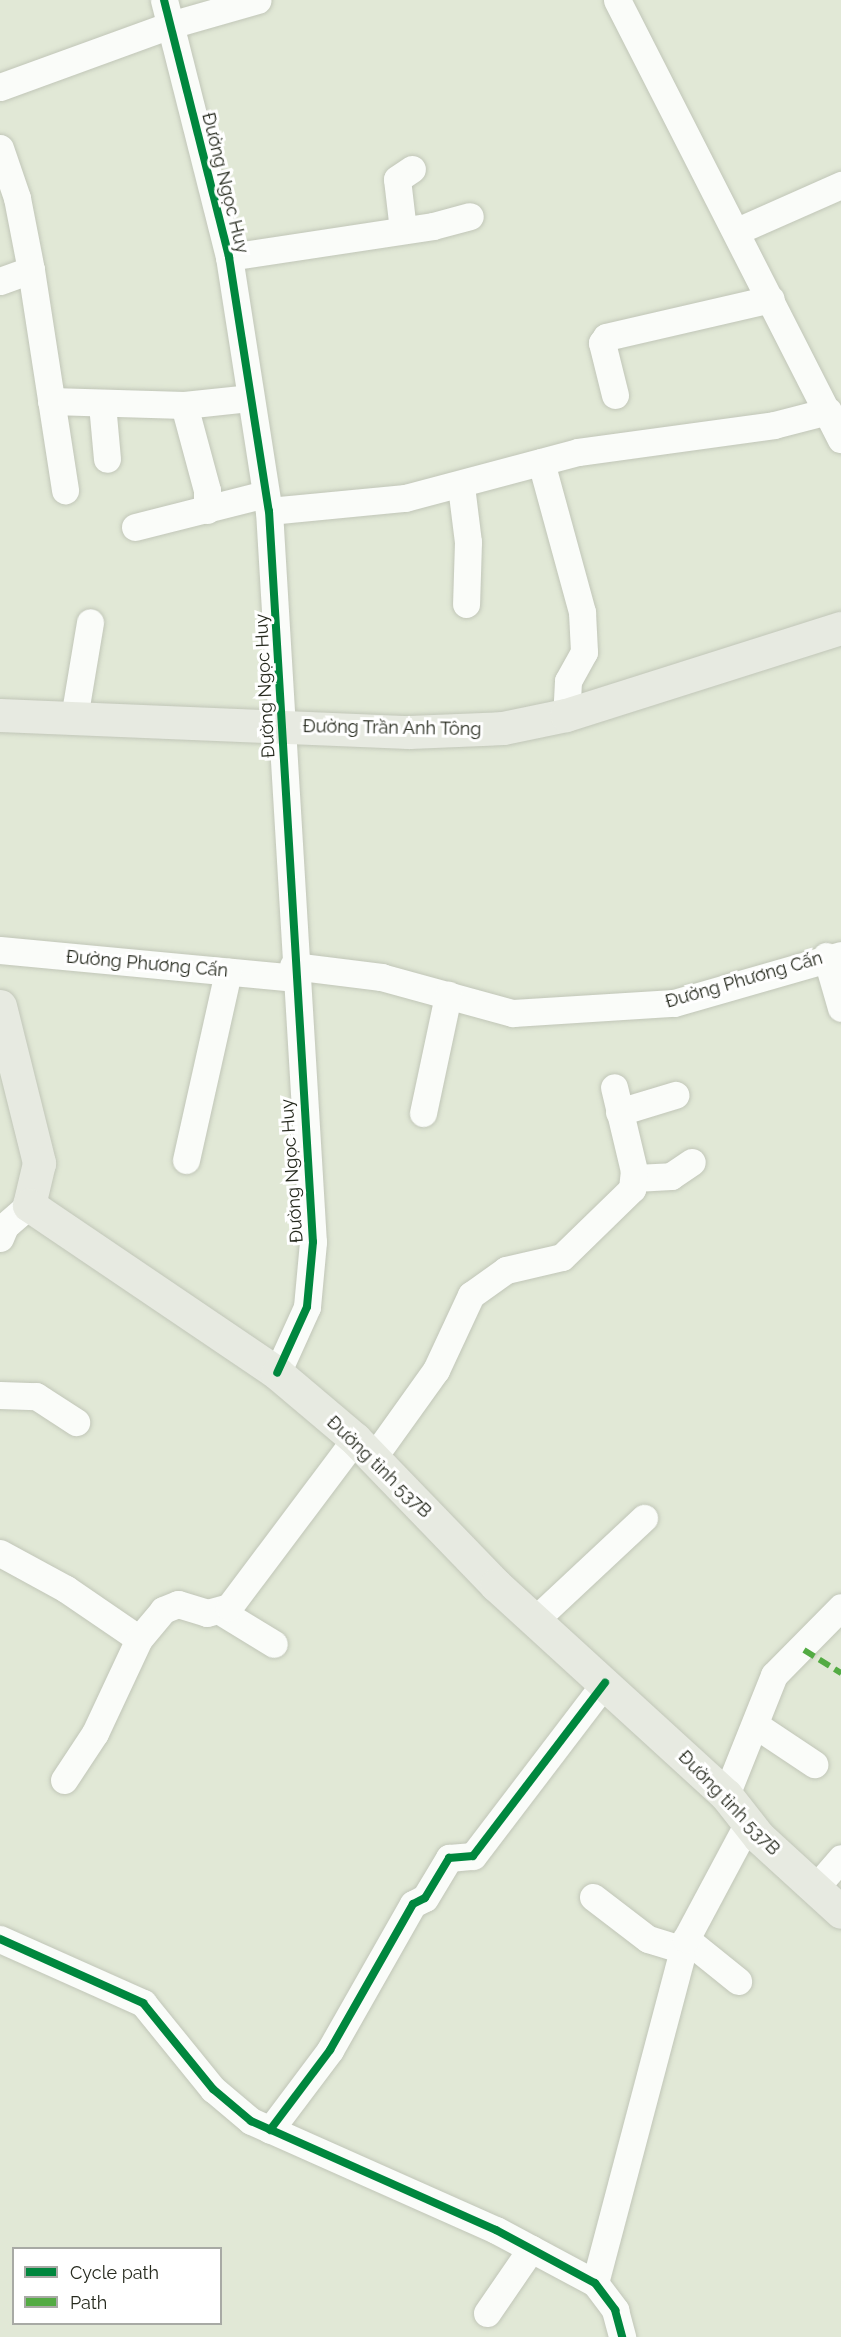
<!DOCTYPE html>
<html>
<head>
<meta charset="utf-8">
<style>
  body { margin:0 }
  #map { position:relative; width:841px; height:2337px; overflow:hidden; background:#e1e8d6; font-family:Raleway,sans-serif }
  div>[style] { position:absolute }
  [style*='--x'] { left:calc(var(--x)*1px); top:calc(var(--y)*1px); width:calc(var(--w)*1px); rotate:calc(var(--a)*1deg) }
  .roads { filter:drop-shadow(0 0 2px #c1c6b8) drop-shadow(0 0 2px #c1c6b8) }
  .minor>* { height:27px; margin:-13.5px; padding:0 13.5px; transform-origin:13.5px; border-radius:13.5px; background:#fafcf9 }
  .major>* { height:33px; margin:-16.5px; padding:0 16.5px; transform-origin:16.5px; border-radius:16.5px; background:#e7eae1 }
  .quiet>* { height:6px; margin-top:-3px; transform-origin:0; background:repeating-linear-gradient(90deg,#53ab43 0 12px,transparent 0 18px) }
  .cycleway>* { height:8px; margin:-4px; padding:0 4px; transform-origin:4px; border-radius:4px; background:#00873e }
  span { translate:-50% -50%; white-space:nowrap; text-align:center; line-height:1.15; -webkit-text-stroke:6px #fff; paint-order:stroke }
  .street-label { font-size:18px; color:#262a1e }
  .legend { position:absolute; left:12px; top:2247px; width:210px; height:78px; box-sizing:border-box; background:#fff; border:2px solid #a8aaa5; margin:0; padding:8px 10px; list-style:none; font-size:18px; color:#262a1e }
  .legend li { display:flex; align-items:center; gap:12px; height:30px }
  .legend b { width:30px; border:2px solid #a8aaa5 }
</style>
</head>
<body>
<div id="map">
  <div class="roads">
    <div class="minor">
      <div style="--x:164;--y:0;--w:265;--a:75.8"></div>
      <div style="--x:229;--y:257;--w:257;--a:81.1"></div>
      <div style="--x:269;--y:511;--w:732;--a:86.56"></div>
      <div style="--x:313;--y:1242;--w:65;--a:95.3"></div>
      <div style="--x:307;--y:1307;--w:72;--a:114.4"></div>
      <div style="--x:617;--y:0;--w:493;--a:63"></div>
      <div style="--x:0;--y:87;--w:181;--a:-20"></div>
      <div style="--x:170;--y:25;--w:91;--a:-15.9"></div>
      <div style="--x:0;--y:148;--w:53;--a:71.2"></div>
      <div style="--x:17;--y:198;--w:73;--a:79"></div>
      <div style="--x:31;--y:270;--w:223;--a:81.2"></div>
      <div style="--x:403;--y:230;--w:51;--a:-96.7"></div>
      <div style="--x:397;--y:179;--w:18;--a:-34"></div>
      <div style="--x:737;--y:231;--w:114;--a:-23.9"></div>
      <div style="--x:229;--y:257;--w:206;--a:-8.6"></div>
      <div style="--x:433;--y:226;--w:38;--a:-15"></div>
      <div style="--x:0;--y:281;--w:33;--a:-20"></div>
      <div style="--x:615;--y:395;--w:54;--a:-104"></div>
      <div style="--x:602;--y:343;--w:7;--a:-56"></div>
      <div style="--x:606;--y:337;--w:169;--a:-13"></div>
      <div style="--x:51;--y:401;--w:133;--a:1.7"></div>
      <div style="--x:184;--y:405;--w:65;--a:-6.1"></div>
      <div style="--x:102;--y:404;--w:55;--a:84.8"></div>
      <div style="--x:184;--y:405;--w:88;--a:74.9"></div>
      <div style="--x:207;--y:490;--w:20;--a:90"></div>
      <div style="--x:541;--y:462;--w:156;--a:74.7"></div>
      <div style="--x:582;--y:612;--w:40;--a:87.1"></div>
      <div style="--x:584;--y:652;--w:33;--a:119"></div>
      <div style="--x:568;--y:681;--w:34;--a:93"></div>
      <div style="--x:461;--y:486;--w:56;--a:82.9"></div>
      <div style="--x:468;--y:542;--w:62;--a:91.8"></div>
      <div style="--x:269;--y:511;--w:137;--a:-5.5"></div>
      <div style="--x:405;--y:498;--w:179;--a:-14.9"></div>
      <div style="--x:578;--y:452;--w:198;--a:-7.8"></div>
      <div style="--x:774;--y:425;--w:56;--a:-14.5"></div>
      <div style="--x:135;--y:527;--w:134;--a:-14.2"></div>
      <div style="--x:74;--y:718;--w:97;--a:-80.5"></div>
      <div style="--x:0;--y:950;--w:295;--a:5.4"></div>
      <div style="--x:826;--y:956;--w:54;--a:73.9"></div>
      <div style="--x:293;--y:966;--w:89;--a:7.1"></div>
      <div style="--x:381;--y:977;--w:137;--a:15.3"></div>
      <div style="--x:513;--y:1013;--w:161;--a:-3.6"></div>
      <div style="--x:674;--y:1003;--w:174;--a:-16"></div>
      <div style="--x:619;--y:1112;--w:59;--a:-16.9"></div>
      <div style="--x:423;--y:1113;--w:121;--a:-78"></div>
      <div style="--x:186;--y:1160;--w:193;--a:-77.4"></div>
      <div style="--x:635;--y:1178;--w:36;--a:-3"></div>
      <div style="--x:671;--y:1176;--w:25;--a:-34"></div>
      <div style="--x:0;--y:1238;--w:13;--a:-67"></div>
      <div style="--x:5;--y:1226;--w:32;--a:-41"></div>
      <div style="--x:0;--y:1395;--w:36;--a:2"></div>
      <div style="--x:36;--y:1396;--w:48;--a:33"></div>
      <div style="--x:373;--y:1458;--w:108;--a:-54.4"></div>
      <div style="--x:436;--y:1370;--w:83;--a:-65"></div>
      <div style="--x:471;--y:1295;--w:43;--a:-35.5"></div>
      <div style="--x:506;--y:1270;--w:57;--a:-13.1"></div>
      <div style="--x:562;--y:1257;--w:98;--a:-44.2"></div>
      <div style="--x:632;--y:1189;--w:18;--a:-84"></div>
      <div style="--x:634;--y:1171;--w:86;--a:-103.4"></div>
      <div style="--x:0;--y:1553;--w:75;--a:28.6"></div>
      <div style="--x:66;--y:1589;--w:88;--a:34.4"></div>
      <div style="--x:220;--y:1611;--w:63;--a:31.4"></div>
      <div style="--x:536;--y:1619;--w:148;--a:-43.1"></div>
      <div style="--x:757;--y:1726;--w:69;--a:33.7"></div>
      <div style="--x:64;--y:1780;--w:56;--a:-56.6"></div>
      <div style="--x:95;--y:1733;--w:104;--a:-64.9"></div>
      <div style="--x:139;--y:1639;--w:38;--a:-50"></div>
      <div style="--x:163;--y:1610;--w:16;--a:-22"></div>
      <div style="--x:178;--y:1604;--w:30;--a:17"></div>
      <div style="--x:207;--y:1613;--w:23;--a:-15"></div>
      <div style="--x:229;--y:1607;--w:210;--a:-53.1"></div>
      <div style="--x:726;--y:1795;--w:129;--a:-68.2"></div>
      <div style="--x:774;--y:1675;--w:95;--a:-45.4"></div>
      <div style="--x:816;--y:1887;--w:38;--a:-49"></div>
      <div style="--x:593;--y:1897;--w:69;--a:37.4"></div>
      <div style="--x:648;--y:1939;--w:38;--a:17"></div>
      <div style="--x:0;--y:1939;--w:157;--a:24.1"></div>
      <div style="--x:143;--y:2003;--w:111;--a:50.9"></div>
      <div style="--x:213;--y:2089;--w:50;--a:40.1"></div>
      <div style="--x:251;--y:2121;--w:268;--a:24"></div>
      <div style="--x:496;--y:2230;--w:112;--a:28.2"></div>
      <div style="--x:595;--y:2283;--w:34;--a:53"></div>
      <div style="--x:615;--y:2310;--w:28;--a:75"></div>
      <div style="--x:686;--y:1939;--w:67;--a:38.9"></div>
      <div style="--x:270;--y:2130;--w:100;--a:-53.1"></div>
      <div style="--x:330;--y:2050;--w:168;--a:-60.4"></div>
      <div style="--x:413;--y:1904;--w:13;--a:-27"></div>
      <div style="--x:425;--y:1898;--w:47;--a:-59"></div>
      <div style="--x:449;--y:1858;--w:24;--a:-5"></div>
      <div style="--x:473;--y:1856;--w:218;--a:-52.7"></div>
      <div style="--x:595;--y:2283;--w:356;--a:-75.2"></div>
      <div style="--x:686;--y:1939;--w:132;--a:-61.9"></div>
      <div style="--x:487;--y:2313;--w:78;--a:-55.5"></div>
    </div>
    <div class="major">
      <div style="--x:0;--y:715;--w:409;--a:2.4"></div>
      <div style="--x:409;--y:732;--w:94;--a:-2.4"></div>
      <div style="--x:503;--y:728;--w:64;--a:-11.7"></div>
      <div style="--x:566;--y:715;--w:288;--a:-17.6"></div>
      <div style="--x:0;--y:1006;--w:162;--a:76"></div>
      <div style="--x:39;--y:1163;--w:43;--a:103.4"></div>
      <div style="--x:29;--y:1205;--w:300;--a:34.1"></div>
      <div style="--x:277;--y:1373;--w:102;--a:40.2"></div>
      <div style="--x:355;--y:1439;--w:203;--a:46"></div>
      <div style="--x:496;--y:1585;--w:311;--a:42.4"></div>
      <div style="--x:726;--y:1795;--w:53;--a:51.8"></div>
      <div style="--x:759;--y:1837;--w:111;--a:42.4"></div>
    </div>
  </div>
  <div class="quiet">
    <div style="--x:804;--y:1650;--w:44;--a:31.9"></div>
  </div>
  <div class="cycleway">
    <div style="--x:164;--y:0;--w:265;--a:75.8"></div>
    <div style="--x:229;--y:257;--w:257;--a:81.1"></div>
    <div style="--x:269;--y:511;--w:732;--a:86.56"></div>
    <div style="--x:313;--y:1242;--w:65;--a:95.3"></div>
    <div style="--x:307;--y:1307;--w:72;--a:114.4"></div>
    <div style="--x:0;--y:1939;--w:157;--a:24.1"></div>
    <div style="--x:143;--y:2003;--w:111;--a:50.9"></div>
    <div style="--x:213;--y:2089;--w:50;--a:40.1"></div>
    <div style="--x:251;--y:2121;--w:268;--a:24"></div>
    <div style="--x:496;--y:2230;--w:112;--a:28.2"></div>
    <div style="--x:595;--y:2283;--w:34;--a:53"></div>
    <div style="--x:615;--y:2310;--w:28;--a:75"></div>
    <div style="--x:270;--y:2130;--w:100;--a:-53.1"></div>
    <div style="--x:330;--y:2050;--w:168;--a:-60.4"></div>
    <div style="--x:413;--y:1904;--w:13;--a:-27"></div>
    <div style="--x:425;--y:1898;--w:47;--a:-59"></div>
    <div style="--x:449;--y:1858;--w:24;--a:-5"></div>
    <div style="--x:473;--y:1856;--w:218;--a:-52.7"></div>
  </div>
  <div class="street-label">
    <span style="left:225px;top:183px;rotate:76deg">Đường Ngọc Huy</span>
    <span style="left:265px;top:686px;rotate:-93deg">Đường Ngọc Huy</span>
    <span style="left:392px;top:728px;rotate:1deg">Đường Trần Anh Tông</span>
    <span style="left:147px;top:964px;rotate:5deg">Đường Phương Cấn</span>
    <span style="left:744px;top:980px;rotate:-16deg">Đường Phương Cấn</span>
    <span style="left:292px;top:1171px;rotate:-94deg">Đường Ngọc Huy</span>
    <span style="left:379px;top:1467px;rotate:44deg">Đường tỉnh 537B</span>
    <span style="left:729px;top:1803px;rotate:46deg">Đường tỉnh 537B</span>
  </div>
  <ul class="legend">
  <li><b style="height:8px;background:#00873e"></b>Cycle path</li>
  <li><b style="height:8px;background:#53ab43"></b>Path</li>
  </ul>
</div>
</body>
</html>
